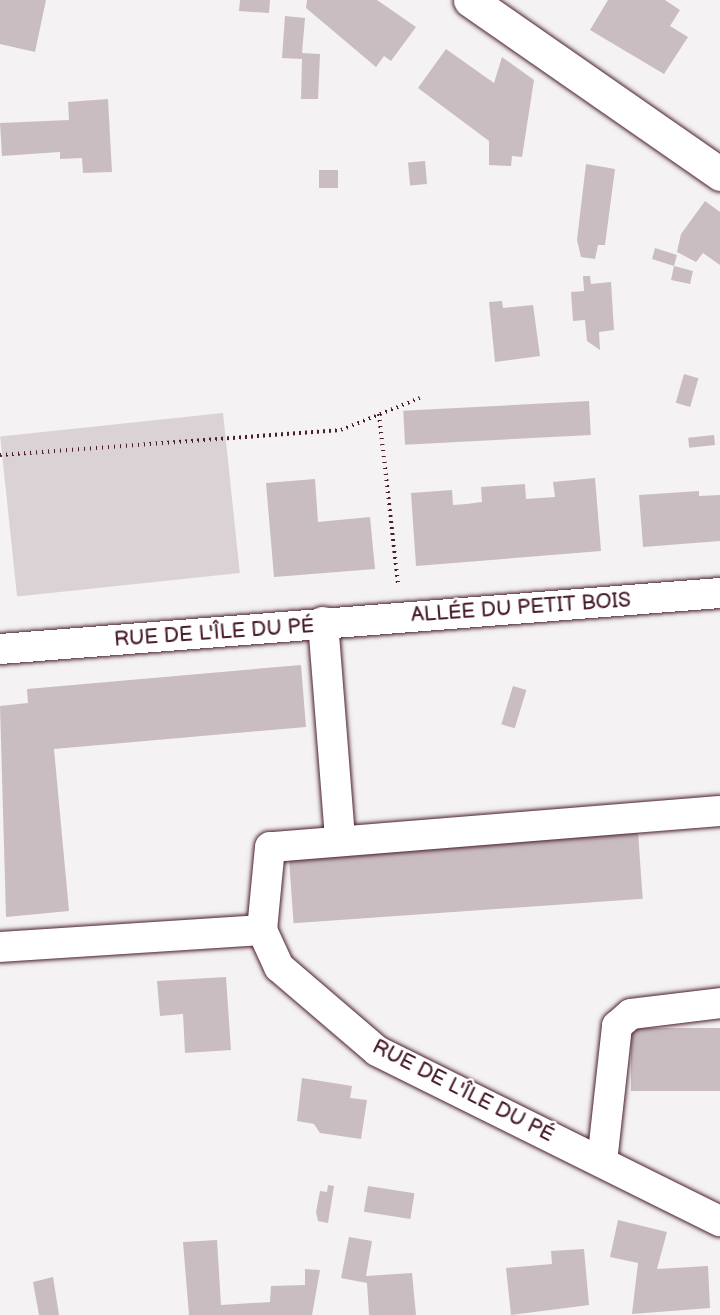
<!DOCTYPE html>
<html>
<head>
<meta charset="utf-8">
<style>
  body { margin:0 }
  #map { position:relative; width:720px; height:1315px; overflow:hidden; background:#f4f2f2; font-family:"Balsamiq Sans",sans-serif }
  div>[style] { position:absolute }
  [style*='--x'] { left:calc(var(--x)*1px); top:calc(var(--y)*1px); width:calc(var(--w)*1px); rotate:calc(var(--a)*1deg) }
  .green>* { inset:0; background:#dbd2d5; transform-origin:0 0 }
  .building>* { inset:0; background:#cabdc1; transform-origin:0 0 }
  .path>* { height:4px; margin-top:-2px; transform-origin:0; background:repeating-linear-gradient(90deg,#4a1f2b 0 1.5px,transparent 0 6px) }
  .roads { filter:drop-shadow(0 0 2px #4a1f2b) drop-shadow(0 0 2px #4a1f2b) }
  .minor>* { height:30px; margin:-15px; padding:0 15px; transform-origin:15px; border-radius:15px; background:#fff }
  .secondary>* { height:33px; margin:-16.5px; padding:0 16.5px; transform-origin:16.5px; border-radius:16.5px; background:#fff }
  span { translate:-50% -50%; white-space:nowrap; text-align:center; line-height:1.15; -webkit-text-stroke:4.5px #fff; paint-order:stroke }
  .street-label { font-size:21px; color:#4a1f2b }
</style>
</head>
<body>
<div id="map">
  <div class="green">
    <div style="left:223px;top:413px;width:161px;height:224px;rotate:84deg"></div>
  </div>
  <div class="building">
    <div style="clip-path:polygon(0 0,46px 0,35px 52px,0 44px)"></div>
    <div style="clip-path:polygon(240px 0,270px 0,269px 13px,239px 11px)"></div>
    <div style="clip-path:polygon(307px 0,377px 0,416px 27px,391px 61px,384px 56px,376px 67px,306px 8px)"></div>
    <div style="clip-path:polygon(608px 0,665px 0,680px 10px,670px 26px,688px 37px,664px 74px,590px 30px)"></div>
    <div style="clip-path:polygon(285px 16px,305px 18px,302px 53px,320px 54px,318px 99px,301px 99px,302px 59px,282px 58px)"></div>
    <div style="clip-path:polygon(446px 49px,494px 83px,502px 57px,534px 80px,522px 157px,512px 156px,511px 166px,489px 165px,489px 141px,418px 88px)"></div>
    <div style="clip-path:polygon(108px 99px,112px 172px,83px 173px,82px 158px,60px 159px,60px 152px,2px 156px,0 123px,69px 120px,68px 102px)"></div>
    <div style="left:425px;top:161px;width:23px;height:17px;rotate:85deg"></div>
    <div style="clip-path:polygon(586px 164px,615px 169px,605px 245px,598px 245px,595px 259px,581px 257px,577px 240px)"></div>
    <div style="left:319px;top:170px;width:19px;height:18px"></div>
    <div style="clip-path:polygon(705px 201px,720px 212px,720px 265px,703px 253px,696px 262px,677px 252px,681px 234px)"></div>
    <div style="clip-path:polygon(655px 248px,677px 255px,674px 266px,693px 271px,690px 284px,671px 280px,674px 266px,652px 259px)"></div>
    <div style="clip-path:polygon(583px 276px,590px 276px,591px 284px,611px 282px,614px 330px,599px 332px,600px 350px,587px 341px,585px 320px,573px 321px,571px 292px,584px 291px)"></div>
    <div style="clip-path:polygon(502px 301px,503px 308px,533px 305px,540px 356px,495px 362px,489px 302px)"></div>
    <div style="left:684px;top:374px;width:15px;height:30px;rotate:16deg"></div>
    <div style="left:589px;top:401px;width:34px;height:186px;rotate:87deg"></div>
    <div style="left:714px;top:435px;width:10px;height:26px;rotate:84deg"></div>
    <div style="clip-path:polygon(595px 478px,601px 551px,416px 566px,411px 493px,452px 490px,453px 505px,467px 504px,482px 502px,481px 487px,525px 484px,526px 499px,555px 497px,553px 482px)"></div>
    <div style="clip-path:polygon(315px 479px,318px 522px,370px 517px,375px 569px,274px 577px,266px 483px)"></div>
    <div style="clip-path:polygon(699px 491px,699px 496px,720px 495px,720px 541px,643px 547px,639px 495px)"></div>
    <div style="clip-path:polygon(301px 665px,306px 727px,54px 749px,69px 911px,6px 917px,0 706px,28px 703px,27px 689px)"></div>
    <div style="left:513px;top:686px;width:14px;height:40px;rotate:17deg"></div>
    <div style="left:638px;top:832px;width:67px;height:350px;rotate:86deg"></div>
    <div style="clip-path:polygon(226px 977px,231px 1050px,185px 1053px,183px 1014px,160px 1016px,157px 981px)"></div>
    <div style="left:720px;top:1028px;width:63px;height:89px;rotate:90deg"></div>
    <div style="clip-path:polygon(302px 1078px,352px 1086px,350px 1098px,367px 1100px,361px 1139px,320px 1133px,314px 1124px,297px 1121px)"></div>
    <div style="clip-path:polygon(328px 1185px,334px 1186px,328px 1223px,318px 1221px,316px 1212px,320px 1191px,327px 1192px)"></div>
    <div style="left:368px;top:1186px;width:47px;height:26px;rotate:9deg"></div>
    <div style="clip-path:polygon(618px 1220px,667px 1232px,657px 1269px,708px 1266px,710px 1308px,632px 1314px,638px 1263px,610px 1257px)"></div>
    <div style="clip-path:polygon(349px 1237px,372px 1241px,366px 1276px,412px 1273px,416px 1315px,369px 1315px,367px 1283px,341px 1278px)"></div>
    <div style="clip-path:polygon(217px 1240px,221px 1305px,270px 1302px,271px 1286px,305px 1285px,305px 1269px,320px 1270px,312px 1315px,189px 1315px,183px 1242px)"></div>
    <div style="clip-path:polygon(584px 1249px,589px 1305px,511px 1315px,506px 1268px,552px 1264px,551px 1251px)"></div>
    <div style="clip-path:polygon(53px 1277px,59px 1315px,39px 1315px,33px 1282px)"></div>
  </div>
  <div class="path">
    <div style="--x:379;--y:414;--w:170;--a:83.6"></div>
    <div style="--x:0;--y:455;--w:342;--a:-4.2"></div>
    <div style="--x:341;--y:430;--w:85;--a:-22.1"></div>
  </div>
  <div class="roads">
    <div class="minor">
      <div style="--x:323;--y:622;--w:218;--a:85.5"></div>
      <div style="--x:0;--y:649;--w:722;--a:-4.45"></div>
      <div style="--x:720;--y:811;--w:451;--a:175.4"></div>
      <div style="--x:270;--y:847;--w:83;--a:95.5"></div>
      <div style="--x:262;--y:930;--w:41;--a:65.3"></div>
      <div style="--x:279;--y:967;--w:129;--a:40.6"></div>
      <div style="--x:377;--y:1051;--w:383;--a:26.4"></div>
      <div style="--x:0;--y:947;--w:263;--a:-3.7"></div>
      <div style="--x:602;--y:1162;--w:137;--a:-83.7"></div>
      <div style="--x:617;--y:1026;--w:18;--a:-41"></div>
      <div style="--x:631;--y:1014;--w:90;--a:-7"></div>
    </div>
    <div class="secondary">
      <div style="--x:470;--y:0;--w:305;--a:34.8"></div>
    </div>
  </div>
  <div class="street-label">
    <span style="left:521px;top:608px;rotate:-4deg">ALLÉE DU PETIT BOIS</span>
    <span style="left:214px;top:633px;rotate:-4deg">RUE DE L'ÎLE DU PÉ</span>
    <span style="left:463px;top:1091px;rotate:27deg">RUE DE L'ÎLE DU PÉ</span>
  </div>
</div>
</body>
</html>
